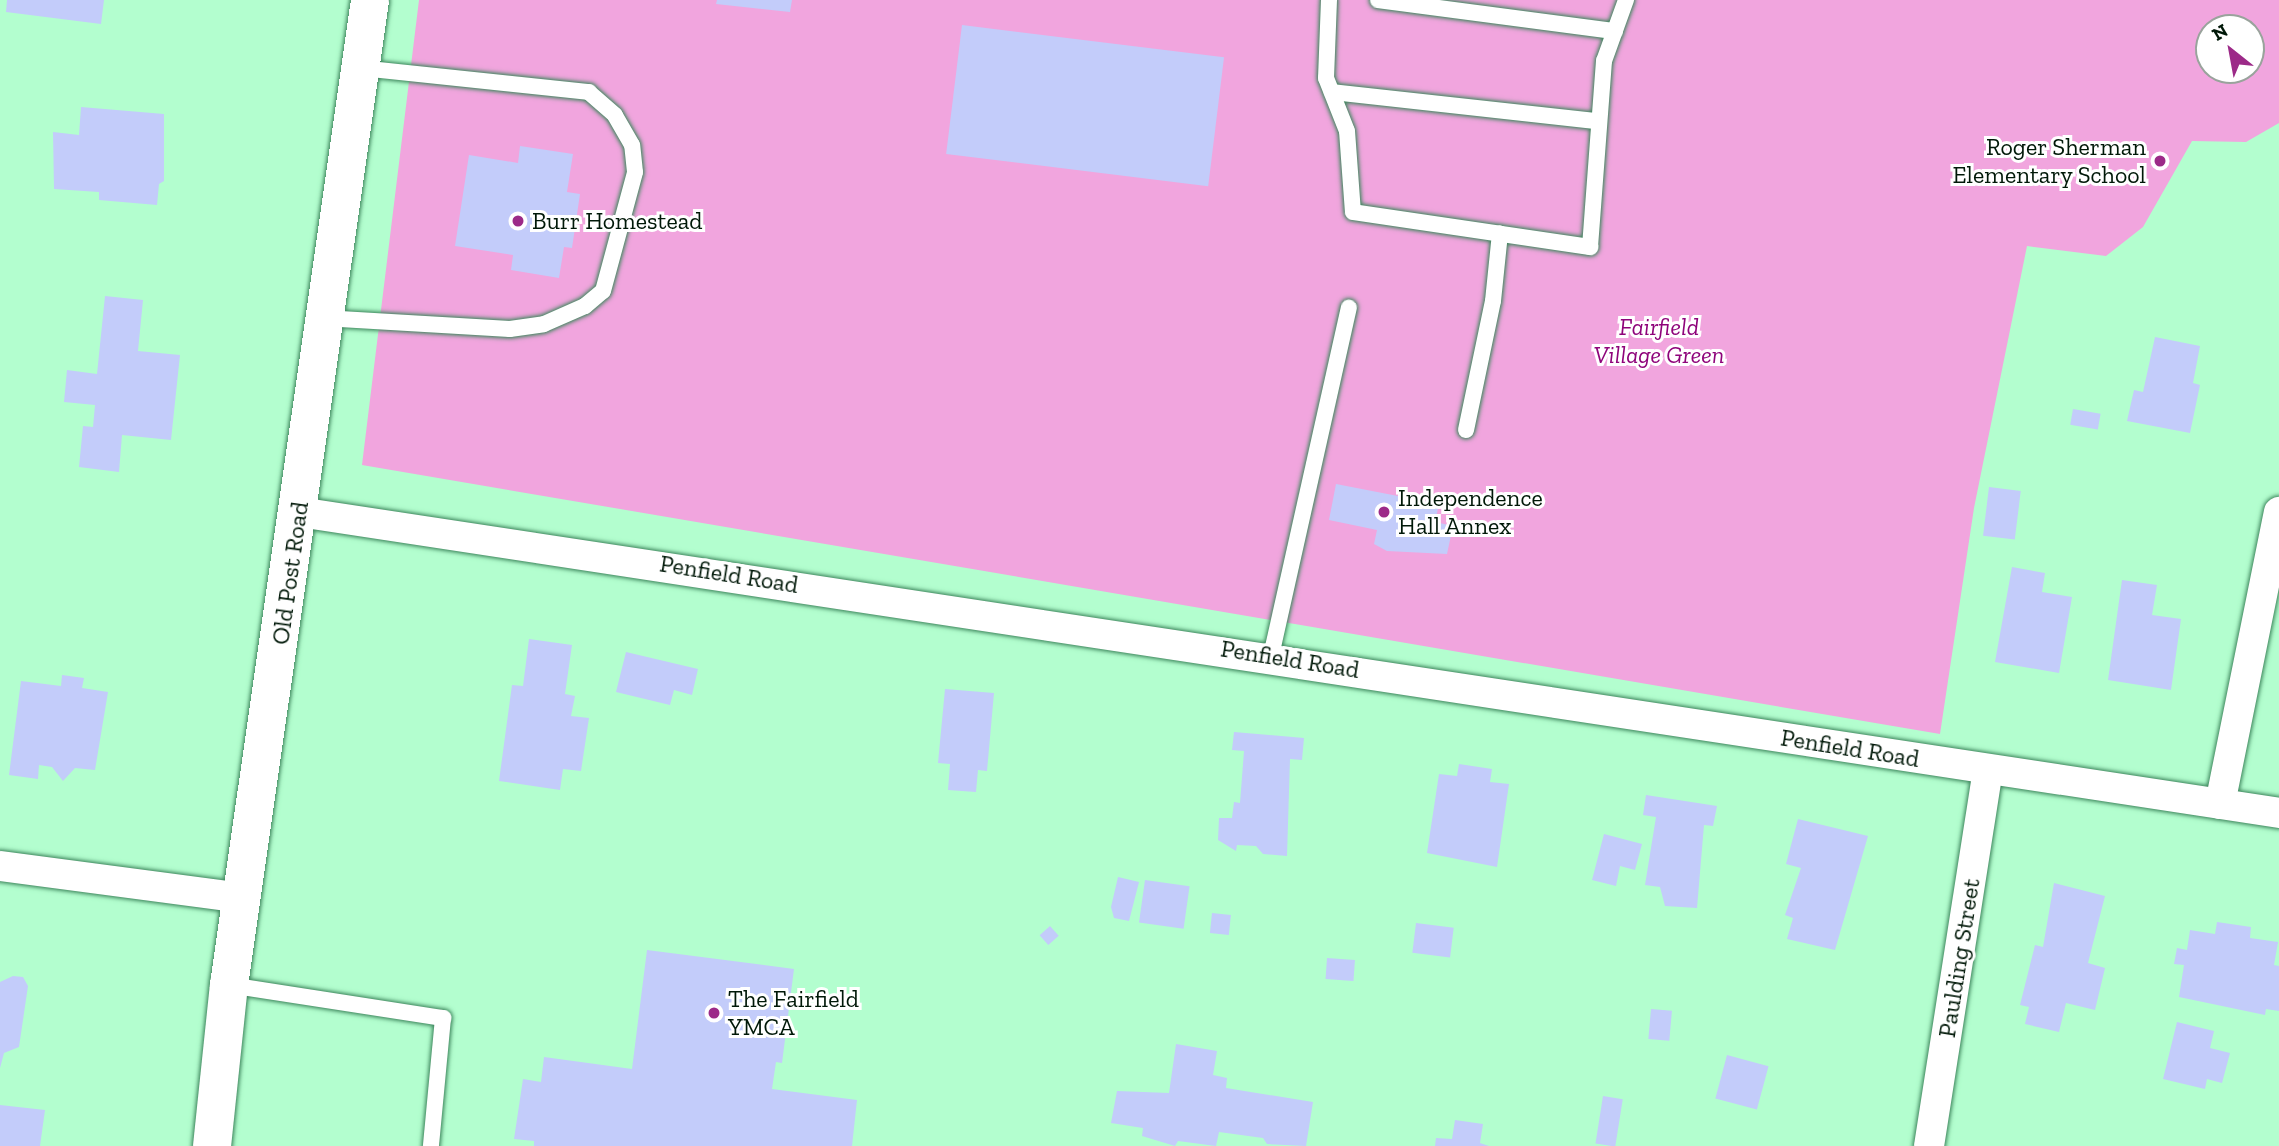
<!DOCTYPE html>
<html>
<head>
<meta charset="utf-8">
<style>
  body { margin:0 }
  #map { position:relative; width:2279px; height:1146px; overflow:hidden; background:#b3fecf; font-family:"Zilla Slab",serif }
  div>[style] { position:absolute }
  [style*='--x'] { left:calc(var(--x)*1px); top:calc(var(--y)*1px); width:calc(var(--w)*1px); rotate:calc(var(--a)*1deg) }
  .green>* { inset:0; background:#f1a5de }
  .building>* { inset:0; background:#c3ccfa; transform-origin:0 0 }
  .roads { filter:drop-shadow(0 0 2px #3d865c) drop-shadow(0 0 2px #3d865c) }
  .lane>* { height:16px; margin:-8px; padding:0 8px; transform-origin:8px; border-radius:8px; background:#fff }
  .street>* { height:30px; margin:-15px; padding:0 15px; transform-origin:15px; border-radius:15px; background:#fff }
  .secondary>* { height:38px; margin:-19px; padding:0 19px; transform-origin:19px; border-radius:19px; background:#fff }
  .dots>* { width:19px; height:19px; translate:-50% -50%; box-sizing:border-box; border:4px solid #fff; border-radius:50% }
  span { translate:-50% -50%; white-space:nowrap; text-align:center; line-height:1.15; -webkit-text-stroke:6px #fff; paint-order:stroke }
  .poi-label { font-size:24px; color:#001808 }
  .right { translate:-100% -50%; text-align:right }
  .left { translate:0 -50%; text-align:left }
  .park-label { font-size:24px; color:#8e037a; font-style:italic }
  .street-label { font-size:24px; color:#001808 }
  .north { position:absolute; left:2195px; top:14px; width:70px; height:70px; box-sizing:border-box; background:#fff; border:2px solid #99a39c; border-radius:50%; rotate:329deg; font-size:19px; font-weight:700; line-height:28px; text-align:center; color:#001808 }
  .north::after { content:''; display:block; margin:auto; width:24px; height:32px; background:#9c2a88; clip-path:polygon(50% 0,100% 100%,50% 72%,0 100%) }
</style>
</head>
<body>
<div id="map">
  <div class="green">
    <div style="clip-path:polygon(evenodd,419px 0,2279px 0,2279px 123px,2246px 142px,2192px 141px,2143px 227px,2106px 256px,2027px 246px,1974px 508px,1940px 734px,362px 465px,419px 0,2209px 28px,2251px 28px,2251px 70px,2209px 70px,2209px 28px)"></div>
  </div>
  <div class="building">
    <div style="clip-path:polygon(7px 0,104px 0,101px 24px,6px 12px)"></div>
    <div style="clip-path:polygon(717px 0,792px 0,790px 12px,716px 4px)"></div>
    <div style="left:962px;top:25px;width:264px;height:130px;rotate:7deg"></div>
    <div style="clip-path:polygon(81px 107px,164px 114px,164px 181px,159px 184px,157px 205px,99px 200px,99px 192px,54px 189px,53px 132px,79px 135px)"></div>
    <div style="clip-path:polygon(520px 146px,573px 154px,567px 192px,580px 194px,572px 248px,564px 247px,559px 278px,511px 270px,513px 255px,455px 246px,469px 155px,518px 163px)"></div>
    <div style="clip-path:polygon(105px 296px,143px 300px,138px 351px,180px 355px,171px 440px,122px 435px,119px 472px,79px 467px,83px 426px,93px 427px,95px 405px,64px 402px,67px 370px,97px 374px)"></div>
    <div style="clip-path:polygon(2155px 337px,2200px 346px,2193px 383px,2200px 385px,2190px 433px,2127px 421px,2134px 390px,2143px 392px)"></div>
    <div style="left:2073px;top:409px;width:28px;height:16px;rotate:10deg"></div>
    <div style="clip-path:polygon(1336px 484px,1439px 504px,1435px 522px,1453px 526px,1447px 554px,1387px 551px,1374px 544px,1377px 530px,1329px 520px)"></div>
    <div style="left:1989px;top:487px;width:32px;height:49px;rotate:7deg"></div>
    <div style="clip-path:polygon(2012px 567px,2045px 573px,2042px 592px,2072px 597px,2059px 673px,1995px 662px)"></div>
    <div style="clip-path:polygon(2122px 580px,2157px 585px,2152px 615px,2181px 619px,2171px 690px,2108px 680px)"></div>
    <div style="clip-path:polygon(529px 639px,572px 645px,565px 694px,575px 696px,571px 716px,589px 718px,581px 771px,563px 769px,560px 790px,499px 781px,512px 685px,523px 686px)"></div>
    <div style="clip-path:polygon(626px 652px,698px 669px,692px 695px,674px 690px,670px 705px,616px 692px)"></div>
    <div style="clip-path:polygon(62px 675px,84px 678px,82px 688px,108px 692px,95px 770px,75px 768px,63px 781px,52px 767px,39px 765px,38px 779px,9px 775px,21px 681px,61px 686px)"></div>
    <div style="clip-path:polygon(945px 689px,994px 693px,987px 771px,978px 770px,976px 792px,948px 790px,950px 764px,938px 763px)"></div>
    <div style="clip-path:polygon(1234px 732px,1304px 738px,1302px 760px,1290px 759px,1287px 856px,1263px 854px,1256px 846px,1237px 845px,1236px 851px,1218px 840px,1219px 818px,1232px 818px,1234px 802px,1240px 803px,1244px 751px,1232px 750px)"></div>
    <div style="clip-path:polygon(1459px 764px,1492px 769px,1490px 782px,1509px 784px,1497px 867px,1427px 853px,1439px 774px,1457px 776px)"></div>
    <div style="clip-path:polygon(1646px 795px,1717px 806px,1713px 826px,1704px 825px,1697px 908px,1665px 906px,1660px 887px,1645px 885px,1656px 817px,1643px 815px)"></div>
    <div style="clip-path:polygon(1798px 819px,1868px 836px,1835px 950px,1787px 939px,1793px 918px,1785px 915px,1801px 868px,1786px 864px)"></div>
    <div style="clip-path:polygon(1604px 834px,1642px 844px,1635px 870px,1620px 866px,1616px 886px,1592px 880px)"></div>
    <div style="clip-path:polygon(1118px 877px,1139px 882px,1129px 921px,1114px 918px,1111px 907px)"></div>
    <div style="left:1145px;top:880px;width:45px;height:43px;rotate:8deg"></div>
    <div style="clip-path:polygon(2054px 883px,2105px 896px,2088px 963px,2105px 968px,2095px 1010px,2066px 1003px,2059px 1032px,2025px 1024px,2029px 1007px,2020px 1005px,2035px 945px,2043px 947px)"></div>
    <div style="left:1212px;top:913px;width:19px;height:20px;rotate:6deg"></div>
    <div style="clip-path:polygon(2217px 922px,2251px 927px,2250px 938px,2278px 942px,2274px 965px,2279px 966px,2279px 1011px,2266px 1009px,2265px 1015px,2179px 997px,2184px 965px,2174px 964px,2177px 948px,2187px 950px,2190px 930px,2215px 934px)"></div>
    <div style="left:1416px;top:923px;width:38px;height:30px;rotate:7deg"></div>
    <div style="left:1050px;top:926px;width:13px;height:14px;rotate:48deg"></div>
    <div style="clip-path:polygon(647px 950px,794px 969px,782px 1063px,776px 1062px,772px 1089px,857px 1100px,852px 1146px,534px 1146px,534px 1141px,514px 1139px,523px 1079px,541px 1082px,544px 1057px,632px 1069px)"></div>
    <div style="left:1327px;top:958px;width:28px;height:21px;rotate:4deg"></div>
    <div style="clip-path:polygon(13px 976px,23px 977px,28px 986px,19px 1047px,4px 1053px,0 1068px,0 982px)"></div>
    <div style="left:1651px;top:1009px;width:21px;height:30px;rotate:5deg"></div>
    <div style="clip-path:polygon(2177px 1022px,2214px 1031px,2210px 1048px,2230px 1053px,2222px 1083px,2207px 1079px,2205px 1089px,2163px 1079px)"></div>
    <div style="clip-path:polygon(1176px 1044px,1217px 1051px,1213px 1075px,1227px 1078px,1226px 1088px,1313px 1102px,1306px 1146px,1267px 1144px,1263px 1138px,1219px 1132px,1216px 1146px,1178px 1141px,1175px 1146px,1142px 1136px,1143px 1128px,1111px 1123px,1117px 1091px,1169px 1093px)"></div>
    <div style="left:1727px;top:1055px;width:43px;height:45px;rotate:15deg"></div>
    <div style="left:1603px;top:1096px;width:20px;height:48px;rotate:9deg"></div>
    <div style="clip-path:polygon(0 1105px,45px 1110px,40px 1146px,0 1146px)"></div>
    <div style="clip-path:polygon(1455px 1120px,1483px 1124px,1480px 1143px,1489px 1146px,1435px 1146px,1436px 1138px,1452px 1139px)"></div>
  </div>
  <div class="roads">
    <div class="lane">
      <div style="--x:1329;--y:0;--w:78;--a:92.2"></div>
      <div style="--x:1326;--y:78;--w:57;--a:68.4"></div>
      <div style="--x:1347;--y:131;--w:81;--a:85.8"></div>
      <div style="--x:1353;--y:212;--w:240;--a:8.4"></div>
      <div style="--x:1590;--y:247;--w:187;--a:-85.7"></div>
      <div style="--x:1604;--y:61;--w:65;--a:-70.2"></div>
      <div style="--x:1378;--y:0;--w:239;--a:7.5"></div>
      <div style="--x:1332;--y:92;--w:266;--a:6.3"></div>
      <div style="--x:323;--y:318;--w:187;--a:3.4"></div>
      <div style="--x:510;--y:329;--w:34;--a:-8"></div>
      <div style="--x:544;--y:324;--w:45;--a:-23.7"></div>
      <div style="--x:585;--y:306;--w:23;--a:-40"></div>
      <div style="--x:603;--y:291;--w:123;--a:-74.9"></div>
      <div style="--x:635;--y:172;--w:27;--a:-96"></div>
      <div style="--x:632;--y:145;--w:34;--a:-120"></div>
      <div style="--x:615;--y:115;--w:35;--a:-139"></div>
      <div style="--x:589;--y:92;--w:230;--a:-174"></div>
      <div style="--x:1466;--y:430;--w:132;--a:-78.2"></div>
      <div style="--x:1493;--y:301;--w:68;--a:-84.1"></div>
      <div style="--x:1271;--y:656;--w:357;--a:-77.4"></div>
      <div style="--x:229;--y:985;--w:217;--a:8.8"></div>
      <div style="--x:443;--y:1018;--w:129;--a:95.4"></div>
    </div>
    <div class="street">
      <div style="--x:299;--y:512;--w:2003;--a:8.64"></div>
      <div style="--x:2220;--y:804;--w:298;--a:-78.6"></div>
      <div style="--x:0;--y:866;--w:244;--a:7.5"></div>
      <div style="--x:1929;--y:1146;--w:381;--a:-81.1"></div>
    </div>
    <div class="secondary">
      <div style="--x:212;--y:1146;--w:162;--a:-84"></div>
      <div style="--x:229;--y:985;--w:995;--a:-81.85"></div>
    </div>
  </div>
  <div class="dots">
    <div style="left:2160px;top:161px;background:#9c2a88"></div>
    <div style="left:518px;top:221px;background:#9c2a88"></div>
    <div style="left:1384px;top:512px;background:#9c2a88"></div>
    <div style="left:714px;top:1013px;background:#9c2a88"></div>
  </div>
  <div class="poi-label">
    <span class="right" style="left:2146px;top:161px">Roger Sherman<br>Elementary School</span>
    <span class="left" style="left:532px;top:221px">Burr Homestead</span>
    <span class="left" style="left:1398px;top:512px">Independence<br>Hall Annex</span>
    <span class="left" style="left:728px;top:1013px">The Fairfield<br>YMCA</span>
  </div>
  <div class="park-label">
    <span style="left:1659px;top:341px">Fairfield<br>Village Green</span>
  </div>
  <div class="street-label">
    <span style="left:290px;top:573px;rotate:-82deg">Old Post Road</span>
    <span style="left:729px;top:574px;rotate:9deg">Penfield Road</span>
    <span style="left:1290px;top:659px;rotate:9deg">Penfield Road</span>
    <span style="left:1850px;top:748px;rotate:9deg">Penfield Road</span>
    <span style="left:1959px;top:958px;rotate:-81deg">Paulding Street</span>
  </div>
  <div class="north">N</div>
</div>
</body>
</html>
